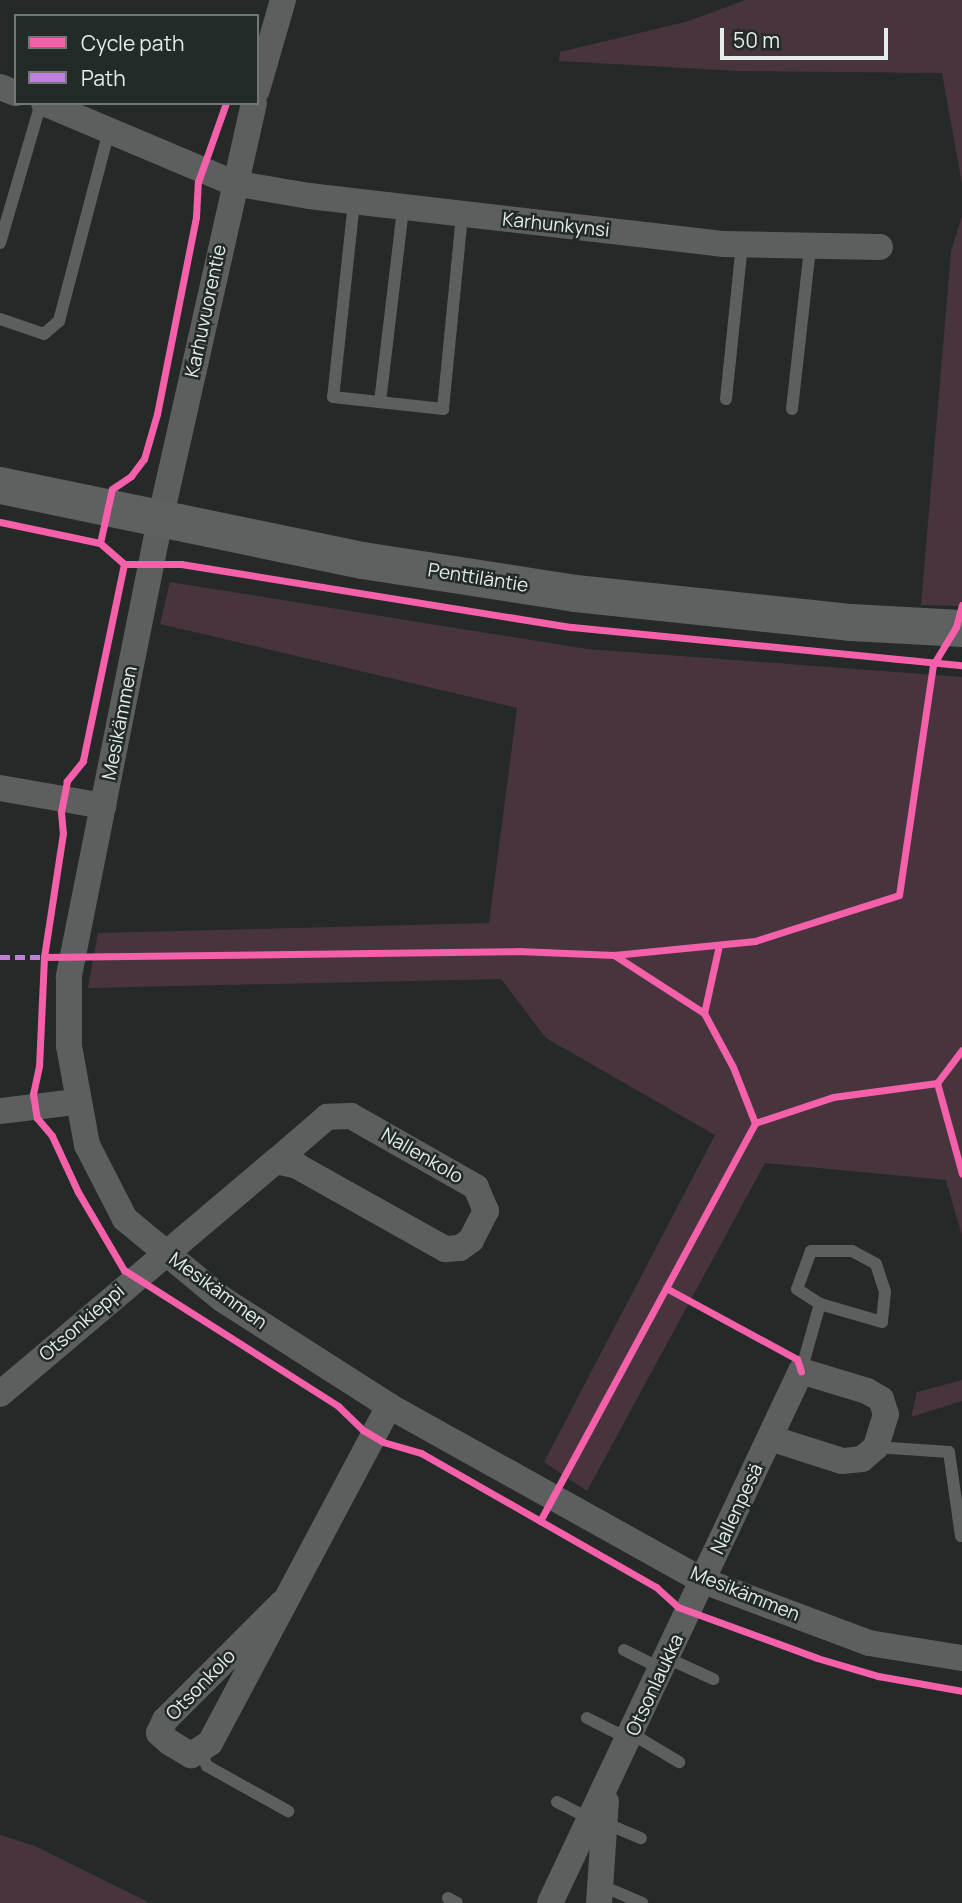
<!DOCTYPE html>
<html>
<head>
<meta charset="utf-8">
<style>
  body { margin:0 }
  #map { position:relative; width:962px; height:1903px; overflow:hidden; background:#252928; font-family:Manrope,sans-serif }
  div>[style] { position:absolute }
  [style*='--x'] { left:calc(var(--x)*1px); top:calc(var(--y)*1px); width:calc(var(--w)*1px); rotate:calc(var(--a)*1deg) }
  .green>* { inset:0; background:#48343d }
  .lane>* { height:12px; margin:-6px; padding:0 6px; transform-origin:6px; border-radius:6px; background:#5d5f5e }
  .street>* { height:26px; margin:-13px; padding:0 13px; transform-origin:13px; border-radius:13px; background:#5d5f5e }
  .secondary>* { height:37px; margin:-18.5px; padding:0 18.5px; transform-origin:18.5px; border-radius:18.5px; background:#5f6060 }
  .quiet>* { height:5px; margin-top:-2.5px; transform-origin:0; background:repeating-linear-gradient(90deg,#c07fdc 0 10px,transparent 0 15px) }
  .cycleway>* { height:7px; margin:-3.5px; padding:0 3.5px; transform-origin:3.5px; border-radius:3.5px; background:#f560ab }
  span { translate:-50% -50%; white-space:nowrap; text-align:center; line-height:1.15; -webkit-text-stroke:5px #232b29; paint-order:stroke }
  .street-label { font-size:19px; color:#e6ecea }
  .legend { position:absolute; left:14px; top:14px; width:245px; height:91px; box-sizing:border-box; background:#232b29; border:2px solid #717876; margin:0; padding:9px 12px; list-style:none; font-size:21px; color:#e6ecea }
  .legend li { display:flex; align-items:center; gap:14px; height:35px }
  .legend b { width:35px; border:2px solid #717876 }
  .scale { position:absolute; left:720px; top:28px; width:168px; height:32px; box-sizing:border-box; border:4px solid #e6ecea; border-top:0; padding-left:9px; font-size:21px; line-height:24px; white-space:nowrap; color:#e6ecea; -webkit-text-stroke:5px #232b29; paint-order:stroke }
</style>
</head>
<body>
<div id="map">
  <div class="green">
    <div style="clip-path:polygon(746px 0,962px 0,962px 184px,942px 73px,738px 71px,559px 61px,560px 52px,685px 22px)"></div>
    <div style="clip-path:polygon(962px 215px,962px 606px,921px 605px,951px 252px)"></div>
    <div style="clip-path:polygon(170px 582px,587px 649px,962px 677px,962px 1236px,946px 1180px,765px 1163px,587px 1491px,544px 1462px,715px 1135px,546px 1038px,501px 979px,88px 988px,98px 933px,489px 923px,517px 708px,160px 624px)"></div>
    <div style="clip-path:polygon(962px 1380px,962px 1401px,911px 1417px,917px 1392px)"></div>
    <div style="clip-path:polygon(0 1835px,35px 1846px,150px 1903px,0 1903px)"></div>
  </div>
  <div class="lane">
    <div style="--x:354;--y:202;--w:196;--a:96.1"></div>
    <div style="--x:333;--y:397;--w:111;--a:6.2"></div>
    <div style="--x:443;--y:409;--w:195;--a:-84.4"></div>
    <div style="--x:0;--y:243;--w:146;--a:-73.7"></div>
    <div style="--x:0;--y:319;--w:46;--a:18.8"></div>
    <div style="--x:44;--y:334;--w:20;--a:-41"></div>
    <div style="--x:59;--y:321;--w:196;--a:-75.3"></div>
    <div style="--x:726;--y:399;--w:155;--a:-84.1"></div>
    <div style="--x:380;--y:402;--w:195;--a:-83.2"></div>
    <div style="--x:792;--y:409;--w:162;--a:-83.6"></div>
    <div style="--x:811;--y:1251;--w:41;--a:0"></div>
    <div style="--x:852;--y:1251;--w:27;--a:28"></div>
    <div style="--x:876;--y:1264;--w:29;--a:72"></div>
    <div style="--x:885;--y:1292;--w:30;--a:96"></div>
    <div style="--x:882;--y:1322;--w:65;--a:-163.8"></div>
    <div style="--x:820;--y:1304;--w:27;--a:-147"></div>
    <div style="--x:797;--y:1289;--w:40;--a:-69.8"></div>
    <div style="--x:801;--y:1371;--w:70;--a:-74.2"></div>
    <div style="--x:876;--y:1447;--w:73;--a:3.9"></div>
    <div style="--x:949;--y:1452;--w:85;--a:81.9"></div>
    <div style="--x:624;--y:1650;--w:42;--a:26.6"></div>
    <div style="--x:667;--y:1658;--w:51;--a:24.5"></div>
    <div style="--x:587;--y:1718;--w:47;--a:26.6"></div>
    <div style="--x:632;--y:1734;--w:55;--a:30.8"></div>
    <div style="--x:201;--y:1752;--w:15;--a:67"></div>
    <div style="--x:207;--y:1766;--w:93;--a:29.1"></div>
    <div style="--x:557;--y:1802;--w:38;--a:27"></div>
    <div style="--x:605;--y:1823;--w:39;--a:23"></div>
    <div style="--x:600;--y:1885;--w:46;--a:23.2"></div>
    <div style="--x:448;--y:1898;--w:10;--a:29"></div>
  </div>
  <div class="street">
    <div style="--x:0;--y:87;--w:17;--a:21"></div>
    <div style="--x:257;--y:90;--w:94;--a:-73.9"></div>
    <div style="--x:44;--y:103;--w:205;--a:22.9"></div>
    <div style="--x:233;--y:183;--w:77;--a:9.7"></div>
    <div style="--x:309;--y:196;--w:418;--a:6.6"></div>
    <div style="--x:724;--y:244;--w:156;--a:1.1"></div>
    <div style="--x:254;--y:103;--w:427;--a:102.7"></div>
    <div style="--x:160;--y:520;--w:466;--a:101.3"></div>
    <div style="--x:69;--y:977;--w:69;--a:90"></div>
    <div style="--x:69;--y:1046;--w:101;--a:79.7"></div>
    <div style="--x:87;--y:1145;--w:83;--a:62.8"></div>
    <div style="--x:125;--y:1219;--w:126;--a:39.5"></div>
    <div style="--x:222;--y:1299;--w:198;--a:32.6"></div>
    <div style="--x:389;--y:1406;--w:360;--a:29.1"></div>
    <div style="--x:704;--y:1581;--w:176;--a:20.6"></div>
    <div style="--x:869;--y:1643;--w:94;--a:9.2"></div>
    <div style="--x:0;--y:788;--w:105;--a:9.9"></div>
    <div style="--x:0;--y:1111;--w:77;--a:-6.8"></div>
    <div style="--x:0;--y:1394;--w:361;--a:-40.2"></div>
    <div style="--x:276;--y:1161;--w:22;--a:13"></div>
    <div style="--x:297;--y:1166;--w:170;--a:29.3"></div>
    <div style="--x:445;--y:1249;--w:15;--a:-4"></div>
    <div style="--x:460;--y:1248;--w:14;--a:-36"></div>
    <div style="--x:471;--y:1240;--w:33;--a:-63"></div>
    <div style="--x:486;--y:1211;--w:26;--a:-113"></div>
    <div style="--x:476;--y:1187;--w:144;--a:-150.4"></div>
    <div style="--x:351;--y:1116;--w:24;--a:178"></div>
    <div style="--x:327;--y:1117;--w:67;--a:139.2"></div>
    <div style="--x:282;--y:1603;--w:165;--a:135"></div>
    <div style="--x:165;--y:1720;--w:14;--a:115"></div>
    <div style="--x:159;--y:1733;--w:13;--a:42"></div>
    <div style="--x:169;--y:1742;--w:26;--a:31"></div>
    <div style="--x:191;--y:1755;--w:22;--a:-32"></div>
    <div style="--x:210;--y:1743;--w:382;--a:-62"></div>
    <div style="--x:550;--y:1903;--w:588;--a:-64.74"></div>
    <div style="--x:801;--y:1371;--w:69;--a:16.9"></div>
    <div style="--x:867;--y:1391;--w:16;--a:30"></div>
    <div style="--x:881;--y:1399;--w:16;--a:72"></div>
    <div style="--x:886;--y:1414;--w:34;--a:107"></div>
    <div style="--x:876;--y:1447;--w:18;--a:139"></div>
    <div style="--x:862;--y:1459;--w:20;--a:174"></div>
    <div style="--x:842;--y:1461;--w:76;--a:-162.3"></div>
    <div style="--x:599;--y:1903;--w:102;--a:-86.1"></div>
  </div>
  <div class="secondary">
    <div style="--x:0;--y:485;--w:370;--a:11.7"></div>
    <div style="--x:362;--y:560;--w:216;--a:8.8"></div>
    <div style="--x:575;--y:593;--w:278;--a:6"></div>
    <div style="--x:851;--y:622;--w:111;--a:3.1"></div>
  </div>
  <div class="quiet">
    <div style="--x:0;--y:957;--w:44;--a:0"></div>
  </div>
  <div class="cycleway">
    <div style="--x:0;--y:522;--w:102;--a:11.9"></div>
    <div style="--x:100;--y:543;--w:55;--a:-77.5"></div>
    <div style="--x:112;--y:489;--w:23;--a:-34"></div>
    <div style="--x:131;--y:476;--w:21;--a:-53"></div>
    <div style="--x:144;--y:459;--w:47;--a:-73.9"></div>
    <div style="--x:157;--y:414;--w:201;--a:-78.8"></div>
    <div style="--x:196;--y:217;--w:35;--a:-87"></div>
    <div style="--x:198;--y:182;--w:84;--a:-70.5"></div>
    <div style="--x:100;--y:543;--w:32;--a:41"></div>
    <div style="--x:124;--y:564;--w:201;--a:101.8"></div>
    <div style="--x:83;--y:761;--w:26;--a:129"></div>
    <div style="--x:67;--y:781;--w:32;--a:101"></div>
    <div style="--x:61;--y:812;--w:21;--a:85"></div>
    <div style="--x:63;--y:833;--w:125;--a:98.7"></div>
    <div style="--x:44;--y:957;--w:109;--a:92.6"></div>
    <div style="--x:39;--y:1066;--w:29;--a:102"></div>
    <div style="--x:33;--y:1094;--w:24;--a:81"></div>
    <div style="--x:37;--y:1118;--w:23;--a:50"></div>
    <div style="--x:52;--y:1136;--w:62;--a:65.1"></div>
    <div style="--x:78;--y:1192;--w:91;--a:59.5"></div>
    <div style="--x:124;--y:1270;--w:254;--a:32.4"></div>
    <div style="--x:338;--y:1406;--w:35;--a:44"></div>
    <div style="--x:363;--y:1430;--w:23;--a:31"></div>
    <div style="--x:383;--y:1442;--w:40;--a:16"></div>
    <div style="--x:421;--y:1453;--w:271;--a:29.7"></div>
    <div style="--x:656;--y:1587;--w:30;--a:42"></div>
    <div style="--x:678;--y:1607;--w:148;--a:20.1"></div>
    <div style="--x:817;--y:1658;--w:64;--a:16.4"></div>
    <div style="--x:878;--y:1676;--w:85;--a:10.1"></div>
    <div style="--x:124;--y:564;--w:57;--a:0"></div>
    <div style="--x:181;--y:564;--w:396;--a:9.2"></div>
    <div style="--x:572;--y:627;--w:392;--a:5.6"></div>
    <div style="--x:719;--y:945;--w:70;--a:102.4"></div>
    <div style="--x:704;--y:1013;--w:61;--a:61.8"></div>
    <div style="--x:733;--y:1067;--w:60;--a:68.6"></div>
    <div style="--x:755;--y:1123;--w:82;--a:-18.4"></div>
    <div style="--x:833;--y:1097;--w:105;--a:-7.7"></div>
    <div style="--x:937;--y:1083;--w:41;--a:-52.9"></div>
    <div style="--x:614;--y:955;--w:107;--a:32.8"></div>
    <div style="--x:44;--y:957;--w:474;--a:-0.7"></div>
    <div style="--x:518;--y:951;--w:96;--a:2.4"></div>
    <div style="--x:614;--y:955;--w:142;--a:-5.7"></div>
    <div style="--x:755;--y:941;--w:151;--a:-17.7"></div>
    <div style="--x:899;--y:895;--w:232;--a:-81.6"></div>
    <div style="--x:933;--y:665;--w:44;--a:-58.8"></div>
    <div style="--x:956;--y:627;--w:23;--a:-75"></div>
    <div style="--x:937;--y:1083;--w:94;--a:74.6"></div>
    <div style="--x:666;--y:1288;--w:149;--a:28.5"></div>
    <div style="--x:797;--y:1359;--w:13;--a:72"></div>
    <div style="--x:540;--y:1521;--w:452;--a:-61.6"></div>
  </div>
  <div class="street-label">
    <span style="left:556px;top:225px;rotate:6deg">Karhunkynsi</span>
    <span style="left:206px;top:311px;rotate:-78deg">Karhuvuorentie</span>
    <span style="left:478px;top:578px;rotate:9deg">Penttiläntie</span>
    <span style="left:120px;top:723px;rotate:-79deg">Mesikämmen</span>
    <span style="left:422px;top:1156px;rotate:30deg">Nallenkolo</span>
    <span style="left:218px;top:1291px;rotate:36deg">Mesikämmen</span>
    <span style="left:82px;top:1323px;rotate:-41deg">Otsonkieppi</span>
    <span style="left:737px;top:1509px;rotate:-65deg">Nallenpesä</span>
    <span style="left:745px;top:1594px;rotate:22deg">Mesikämmen</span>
    <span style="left:201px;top:1685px;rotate:-46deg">Otsonkolo</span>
    <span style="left:655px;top:1685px;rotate:-65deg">Otsonlaukka</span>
  </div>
  <ul class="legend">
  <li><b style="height:9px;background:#f560ab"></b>Cycle path</li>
  <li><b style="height:9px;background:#c07fdc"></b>Path</li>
  </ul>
  <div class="scale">50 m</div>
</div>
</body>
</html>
